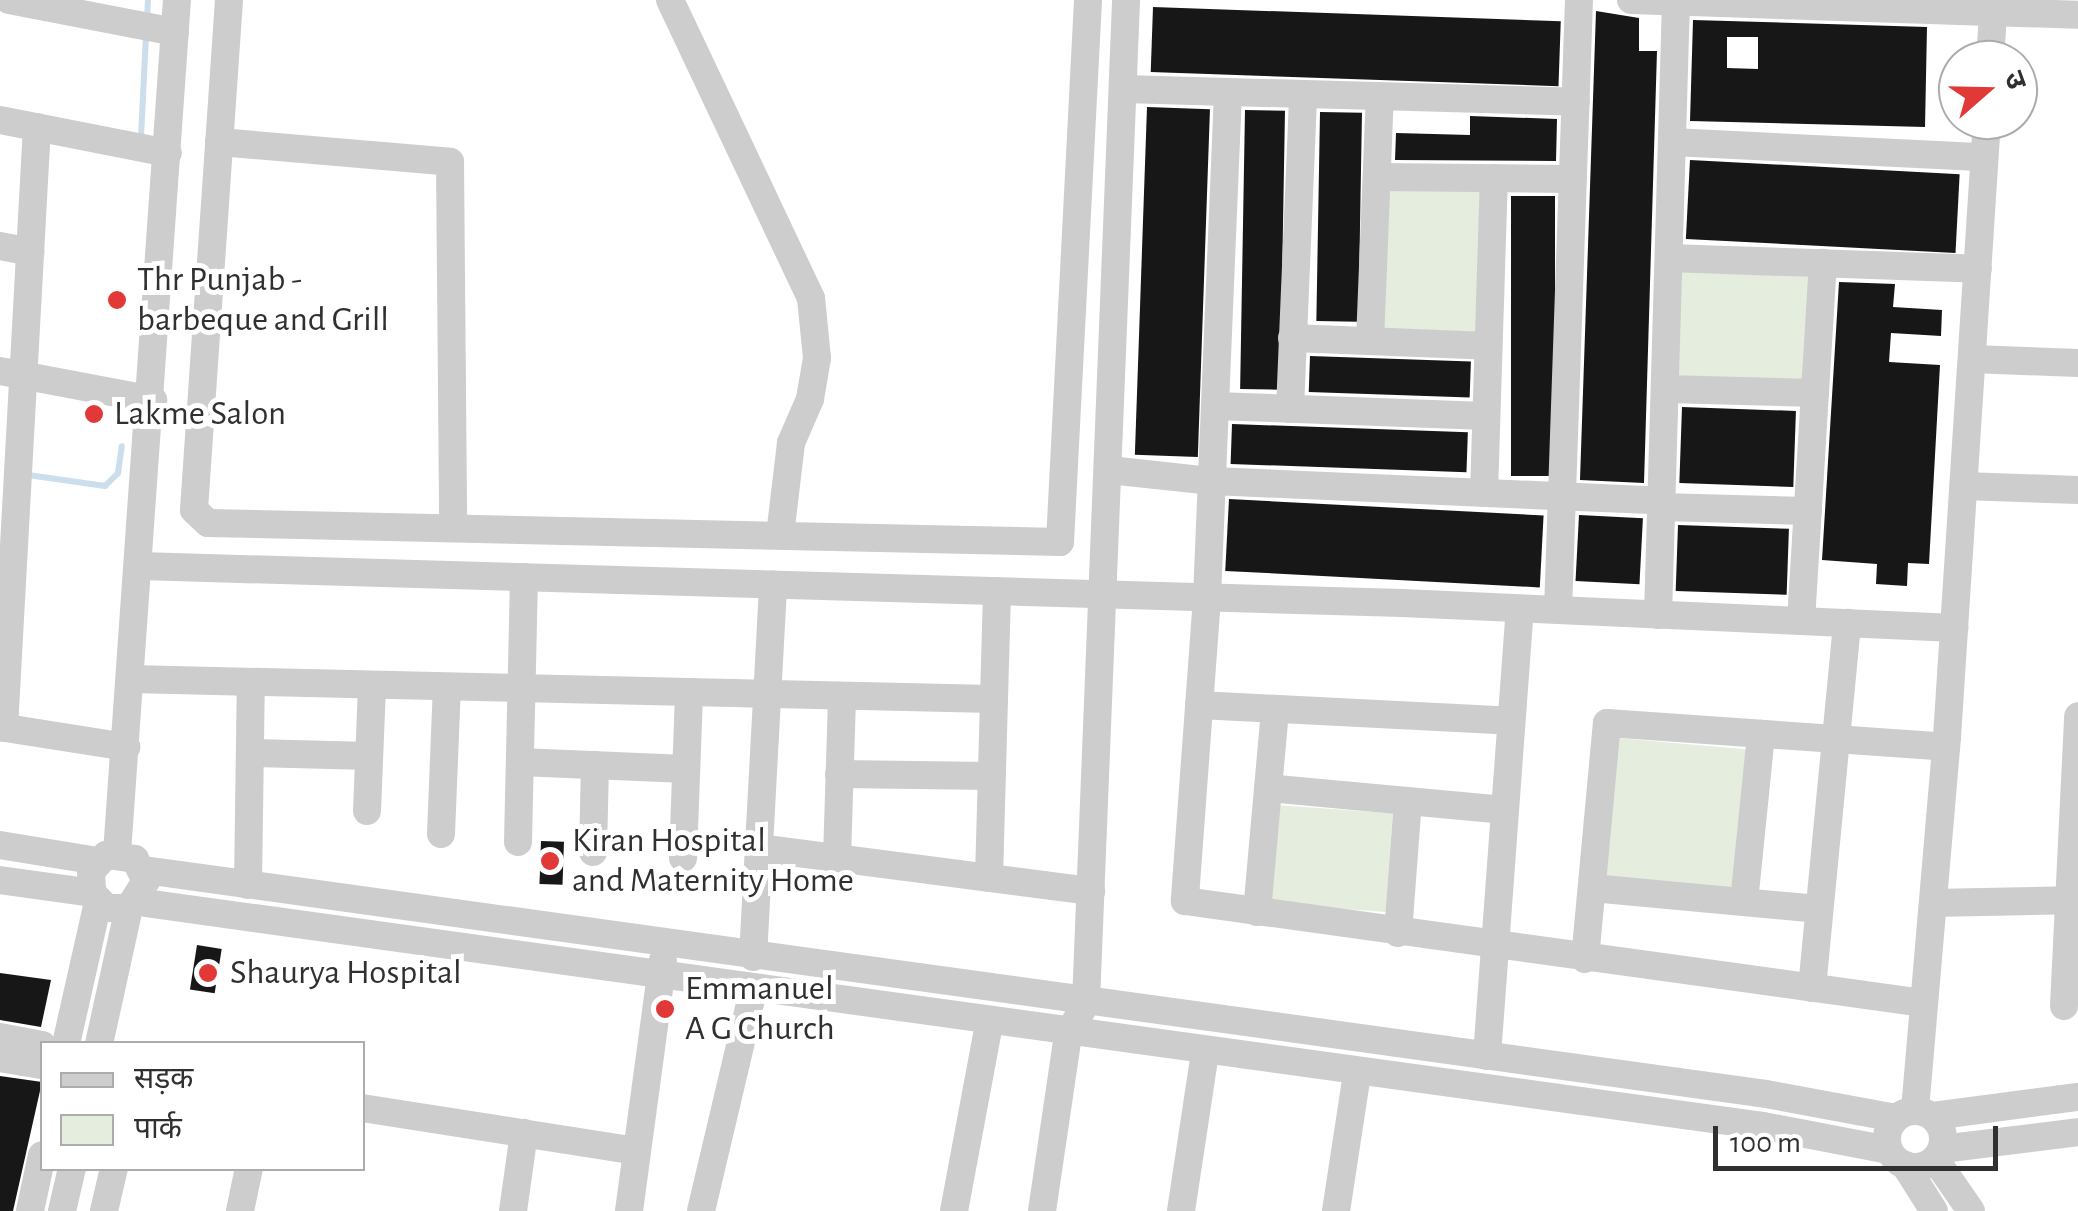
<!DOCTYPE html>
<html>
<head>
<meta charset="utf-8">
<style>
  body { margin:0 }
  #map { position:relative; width:2078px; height:1211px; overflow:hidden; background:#fff; font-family:"Alegreya Sans","Noto Sans Devanagari",sans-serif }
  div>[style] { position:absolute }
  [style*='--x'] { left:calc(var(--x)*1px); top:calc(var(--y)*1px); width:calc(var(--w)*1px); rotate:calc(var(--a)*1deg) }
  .green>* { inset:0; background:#e5eddf; transform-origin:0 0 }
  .stream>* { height:6px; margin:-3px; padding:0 3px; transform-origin:3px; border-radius:3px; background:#ccddec }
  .building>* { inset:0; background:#171717; transform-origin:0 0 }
  .minor>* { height:28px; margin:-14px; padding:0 14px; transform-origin:14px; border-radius:14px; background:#cdcdcd }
  .minor>.ring { margin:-14px; padding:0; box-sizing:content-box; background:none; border:28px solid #cdcdcd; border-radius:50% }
  .dots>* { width:28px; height:28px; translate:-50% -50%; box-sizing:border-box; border:5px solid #fff; border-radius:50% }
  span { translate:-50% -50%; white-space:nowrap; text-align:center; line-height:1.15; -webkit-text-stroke:10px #fff; paint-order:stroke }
  .poi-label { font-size:35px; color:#303030 }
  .left { translate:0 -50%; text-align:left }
  .legend { position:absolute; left:40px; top:1041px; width:325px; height:130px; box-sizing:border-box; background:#fff; border:2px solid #acacac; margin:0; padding:12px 18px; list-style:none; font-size:30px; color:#303030 }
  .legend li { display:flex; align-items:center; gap:20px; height:50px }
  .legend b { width:50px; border:2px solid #acacac }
  .north { position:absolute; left:1938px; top:40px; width:100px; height:100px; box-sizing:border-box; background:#fff; border:2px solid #acacac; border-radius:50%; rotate:70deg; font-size:28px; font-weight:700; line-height:40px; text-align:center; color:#303030 }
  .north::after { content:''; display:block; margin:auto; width:35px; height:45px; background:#e13838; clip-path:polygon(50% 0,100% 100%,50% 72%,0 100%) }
  .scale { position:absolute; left:1713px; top:1126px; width:285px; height:45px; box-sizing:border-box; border:5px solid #303030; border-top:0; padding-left:12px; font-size:30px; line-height:35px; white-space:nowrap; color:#303030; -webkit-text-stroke:8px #fff; paint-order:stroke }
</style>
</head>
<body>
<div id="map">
  <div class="green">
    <div style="left:1381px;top:183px;width:104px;height:148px;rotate:2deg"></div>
    <div style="left:1679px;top:270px;width:131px;height:106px;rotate:3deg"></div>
    <div style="left:1618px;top:738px;width:131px;height:139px;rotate:5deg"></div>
    <div style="left:1276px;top:805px;width:117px;height:99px;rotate:4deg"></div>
  </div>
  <div class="stream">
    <div style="--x:147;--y:19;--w:19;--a:-87"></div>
    <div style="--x:141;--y:137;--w:101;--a:-87.2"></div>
    <div style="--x:28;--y:475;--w:78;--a:8.1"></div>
    <div style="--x:105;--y:486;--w:18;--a:-45"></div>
    <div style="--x:118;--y:473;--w:27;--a:-82"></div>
  </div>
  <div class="building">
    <div style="left:1153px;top:7px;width:408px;height:65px;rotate:2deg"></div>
    <div style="clip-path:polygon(1596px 11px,1639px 18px,1639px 51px,1657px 51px,1644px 483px,1580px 480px)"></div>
    <div style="clip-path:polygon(evenodd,1693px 20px,1927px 27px,1925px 127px,1690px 121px,1693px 20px,1727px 37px,1758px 37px,1758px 69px,1727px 68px,1727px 37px)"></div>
    <div style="left:1147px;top:107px;width:63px;height:348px;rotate:2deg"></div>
    <div style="left:1245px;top:110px;width:40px;height:279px;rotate:1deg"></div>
    <div style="left:1320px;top:112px;width:42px;height:209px;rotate:1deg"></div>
    <div style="clip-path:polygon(1470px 116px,1557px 119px,1556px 161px,1395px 160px,1396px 133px,1470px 135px)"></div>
    <div style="left:1690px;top:160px;width:270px;height:79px;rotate:3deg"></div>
    <div style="left:1511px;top:196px;width:44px;height:280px"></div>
    <div style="clip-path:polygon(1839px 282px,1895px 284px,1893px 307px,1942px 310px,1941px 336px,1891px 333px,1889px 362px,1940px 365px,1929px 564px,1908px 563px,1907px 586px,1876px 584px,1877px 564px,1822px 560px)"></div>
    <div style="left:1310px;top:356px;width:161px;height:36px;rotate:2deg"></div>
    <div style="left:1682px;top:407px;width:114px;height:76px;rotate:2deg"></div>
    <div style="left:1232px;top:424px;width:236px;height:40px;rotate:2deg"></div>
    <div style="left:1229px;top:499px;width:315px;height:72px;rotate:3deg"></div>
    <div style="left:1579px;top:515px;width:64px;height:66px;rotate:3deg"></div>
    <div style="left:1678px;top:525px;width:111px;height:66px;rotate:2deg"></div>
    <div style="left:541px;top:841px;width:23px;height:43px;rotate:2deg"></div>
    <div style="left:197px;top:945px;width:25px;height:45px;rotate:9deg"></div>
    <div style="clip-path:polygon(0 973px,51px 980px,41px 1027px,0 1020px)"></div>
    <div style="clip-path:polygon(0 1076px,42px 1082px,13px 1211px,0 1211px)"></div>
  </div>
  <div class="minor">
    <div style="--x:9;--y:0;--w:169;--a:10.9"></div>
    <div style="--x:229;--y:0;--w:511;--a:93.93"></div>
    <div style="--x:194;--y:510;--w:19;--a:43"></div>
    <div style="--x:208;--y:523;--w:852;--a:1.28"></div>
    <div style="--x:1060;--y:542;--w:543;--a:-87.04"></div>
    <div style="--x:670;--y:0;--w:330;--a:64.7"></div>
    <div style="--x:811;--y:298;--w:60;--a:84.3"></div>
    <div style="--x:817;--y:358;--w:42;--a:99.7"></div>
    <div style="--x:810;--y:399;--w:48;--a:113.4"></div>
    <div style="--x:791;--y:443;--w:93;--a:96.8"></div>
    <div style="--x:1631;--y:0;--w:447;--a:1.9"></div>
    <div style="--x:1990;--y:60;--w:60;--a:-86.2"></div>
    <div style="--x:1123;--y:89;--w:453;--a:1.6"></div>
    <div style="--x:1228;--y:92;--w:506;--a:92.38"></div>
    <div style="--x:1207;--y:598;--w:304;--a:94.2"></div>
    <div style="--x:1185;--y:901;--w:746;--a:7.86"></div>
    <div style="--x:0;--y:120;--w:171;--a:11.1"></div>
    <div style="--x:219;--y:142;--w:232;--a:4.9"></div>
    <div style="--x:450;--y:162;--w:366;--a:89.5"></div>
    <div style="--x:1672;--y:142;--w:312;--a:2.8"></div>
    <div style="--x:1377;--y:177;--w:196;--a:0.6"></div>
    <div style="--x:0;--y:246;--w:31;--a:11"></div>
    <div style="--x:1669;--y:258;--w:309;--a:2"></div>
    <div style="--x:1292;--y:338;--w:196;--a:2.3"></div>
    <div style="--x:1370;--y:341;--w:245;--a:-87.7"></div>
    <div style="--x:1972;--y:359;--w:106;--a:2.2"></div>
    <div style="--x:0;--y:371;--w:156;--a:10.7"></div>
    <div style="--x:1665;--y:389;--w:150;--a:1.5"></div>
    <div style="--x:1215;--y:406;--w:271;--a:2.1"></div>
    <div style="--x:1290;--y:409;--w:315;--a:-87.6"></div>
    <div style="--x:1109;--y:470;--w:104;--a:6.1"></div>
    <div style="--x:1212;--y:481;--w:450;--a:2.5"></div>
    <div style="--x:1964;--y:486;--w:114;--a:2"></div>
    <div style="--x:1484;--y:493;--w:315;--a:-88.2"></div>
    <div style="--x:1661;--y:507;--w:147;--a:1.6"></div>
    <div style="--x:140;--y:566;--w:1263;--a:1.68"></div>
    <div style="--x:1402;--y:603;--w:553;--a:2.59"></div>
    <div style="--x:1558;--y:610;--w:610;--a:-88.03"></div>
    <div style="--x:1658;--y:615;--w:614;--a:-88.32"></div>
    <div style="--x:1801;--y:621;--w:359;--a:-86.5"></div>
    <div style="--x:131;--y:679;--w:862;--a:1.33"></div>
    <div style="--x:1199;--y:705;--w:312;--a:2.9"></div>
    <div style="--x:0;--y:727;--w:128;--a:9"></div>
    <div style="--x:4;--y:728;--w:602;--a:-86.86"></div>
    <div style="--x:250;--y:753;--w:119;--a:1.4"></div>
    <div style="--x:520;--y:762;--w:166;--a:2.4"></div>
    <div style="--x:839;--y:774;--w:152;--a:0.8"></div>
    <div style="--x:1268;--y:788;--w:238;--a:5.3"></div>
    <div style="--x:367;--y:811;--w:126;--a:-87.7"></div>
    <div style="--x:441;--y:834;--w:147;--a:-87.7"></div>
    <div style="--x:518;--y:842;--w:265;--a:-88.7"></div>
    <div style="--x:0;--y:845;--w:99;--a:9.3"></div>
    <div style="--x:759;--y:848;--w:335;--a:7.4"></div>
    <div style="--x:593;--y:852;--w:87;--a:-88.7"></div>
    <div style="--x:117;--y:853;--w:855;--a:-85.98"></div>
    <div style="--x:683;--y:858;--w:166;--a:-87.9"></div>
    <div style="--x:837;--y:858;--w:162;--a:-88.2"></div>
    <div style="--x:144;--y:870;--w:1637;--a:7.86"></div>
    <div style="--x:1766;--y:1094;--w:131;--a:10.5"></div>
    <div style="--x:989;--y:878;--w:287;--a:-88.4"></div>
    <div style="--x:0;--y:880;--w:93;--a:8"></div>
    <div style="--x:248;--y:885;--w:203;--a:-89.2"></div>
    <div style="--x:1592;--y:888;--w:228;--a:5.3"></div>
    <div style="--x:138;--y:902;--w:1640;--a:7.85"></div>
    <div style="--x:1763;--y:1126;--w:128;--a:10.8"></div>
    <div style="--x:1744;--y:902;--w:169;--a:-84.2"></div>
    <div style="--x:1933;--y:903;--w:145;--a:-1.2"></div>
    <div style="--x:1257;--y:912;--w:201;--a:-84.9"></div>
    <div style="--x:1398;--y:933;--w:132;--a:-85.7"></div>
    <div style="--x:753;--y:957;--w:373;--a:-86.9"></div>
    <div style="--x:1585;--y:959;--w:237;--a:-84.7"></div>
    <div style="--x:1607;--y:723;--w:340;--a:4"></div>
    <div style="--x:1812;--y:988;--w:367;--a:-84.5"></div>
    <div style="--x:2064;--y:1006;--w:290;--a:-87.2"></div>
    <div style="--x:0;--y:1037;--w:43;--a:10.8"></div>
    <div style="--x:66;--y:1044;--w:146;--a:-77.3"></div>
    <div style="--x:99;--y:1044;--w:139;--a:-77.6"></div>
    <div style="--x:129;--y:908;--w:32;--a:-58"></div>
    <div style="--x:146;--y:881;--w:25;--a:-117"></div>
    <div style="--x:135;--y:859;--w:29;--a:-172"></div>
    <div style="--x:106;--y:855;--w:22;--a:133"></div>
    <div style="--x:91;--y:871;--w:22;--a:87"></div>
    <div style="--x:92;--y:893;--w:21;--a:45"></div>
    <div style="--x:107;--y:908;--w:22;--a:0"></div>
    <div style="--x:1487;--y:1056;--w:448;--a:-85.8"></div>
    <div style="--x:0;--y:1058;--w:43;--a:9.5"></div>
    <div style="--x:362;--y:1108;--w:278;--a:8.9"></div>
    <div style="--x:1915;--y:1110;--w:374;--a:-85.1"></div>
    <div style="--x:1947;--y:737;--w:618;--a:-86.29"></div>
    <div class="ring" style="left:1887px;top:1111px;width:28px;height:28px"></div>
    <div style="--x:1933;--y:1116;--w:146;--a:-7.5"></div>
    <div style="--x:1942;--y:1149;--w:137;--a:-7.1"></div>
    <div style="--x:1935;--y:1159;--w:63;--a:55.3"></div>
    <div style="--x:1905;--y:1165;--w:54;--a:57.8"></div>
    <div style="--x:30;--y:1211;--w:57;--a:-77.9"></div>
    <div style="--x:62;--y:1211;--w:44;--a:-76.9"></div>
    <div style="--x:104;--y:1211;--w:44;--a:-76.9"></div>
    <div style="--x:240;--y:1211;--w:44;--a:-78.2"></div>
    <div style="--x:513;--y:1211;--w:79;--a:-82"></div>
    <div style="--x:629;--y:1211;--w:253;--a:-82.3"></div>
    <div style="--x:701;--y:1211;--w:226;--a:-76.7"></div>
    <div style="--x:954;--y:1211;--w:190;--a:-79.4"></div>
    <div style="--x:1042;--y:1211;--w:178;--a:-81.6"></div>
    <div style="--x:1068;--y:1035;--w:38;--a:-61"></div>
    <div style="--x:1086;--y:1002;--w:1003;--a:-87.71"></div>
    <div style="--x:1181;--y:1211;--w:160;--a:-81.4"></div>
    <div style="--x:1336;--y:1211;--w:139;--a:-81.3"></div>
  </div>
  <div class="dots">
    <div style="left:117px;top:300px;background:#e13838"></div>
    <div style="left:94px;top:414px;background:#e13838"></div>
    <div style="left:550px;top:861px;background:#e13838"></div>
    <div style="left:208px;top:973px;background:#e13838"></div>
    <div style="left:665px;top:1009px;background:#e13838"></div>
  </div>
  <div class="poi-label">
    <span class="left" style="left:137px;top:300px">Thr Punjab -<br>barbeque and Grill</span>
    <span class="left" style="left:114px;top:414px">Lakme Salon</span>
    <span class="left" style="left:572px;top:861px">Kiran Hospital<br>and Maternity Home</span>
    <span class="left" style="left:230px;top:973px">Shaurya Hospital</span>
    <span class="left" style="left:685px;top:1009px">Emmanuel<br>A G Church</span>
  </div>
  <ul class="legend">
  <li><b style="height:12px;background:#cdcdcd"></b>सड़क</li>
  <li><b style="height:28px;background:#e5eddf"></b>पार्क</li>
  </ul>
  <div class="north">उ</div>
  <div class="scale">100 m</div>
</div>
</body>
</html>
